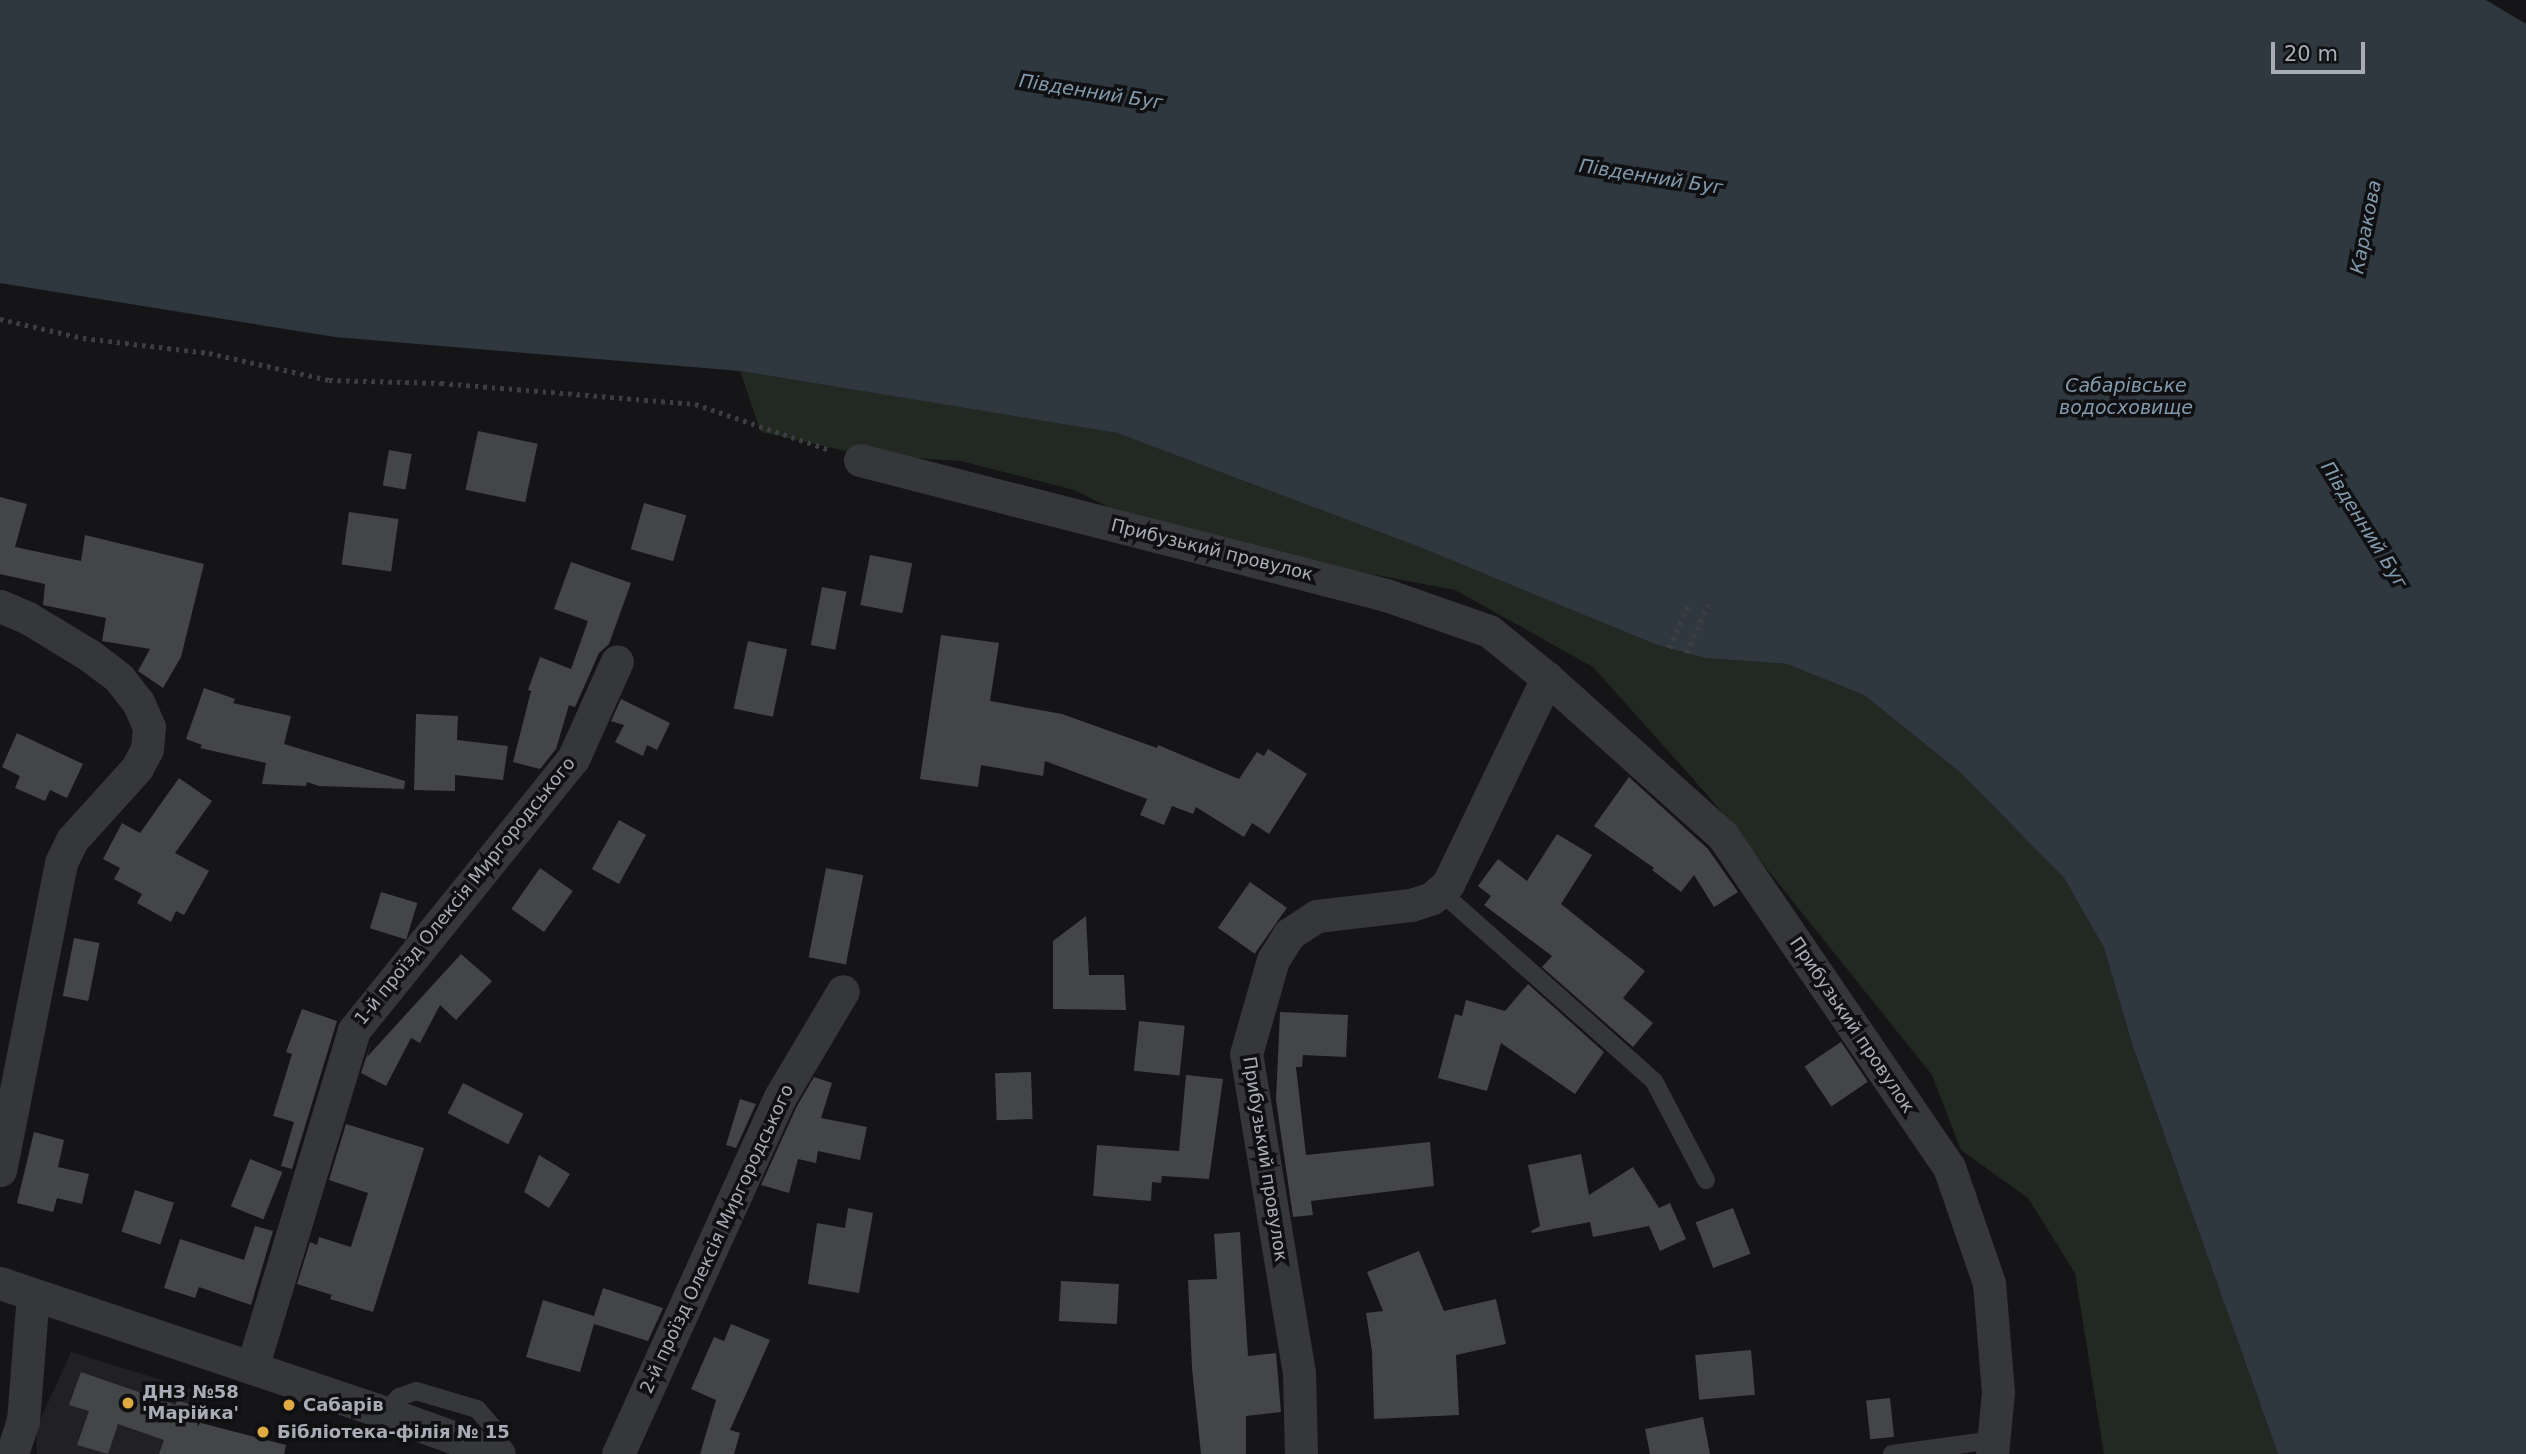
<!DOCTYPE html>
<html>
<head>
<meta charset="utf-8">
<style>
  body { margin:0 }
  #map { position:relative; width:2526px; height:1454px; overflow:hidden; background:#151517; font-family:"DejaVu Sans",sans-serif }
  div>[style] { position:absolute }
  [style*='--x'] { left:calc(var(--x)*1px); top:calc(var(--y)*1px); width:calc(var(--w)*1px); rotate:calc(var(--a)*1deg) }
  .built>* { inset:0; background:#212123 }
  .green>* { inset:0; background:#222922 }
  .water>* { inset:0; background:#2f383e }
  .building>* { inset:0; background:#444549; transform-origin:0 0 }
  .path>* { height:4.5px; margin-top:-2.25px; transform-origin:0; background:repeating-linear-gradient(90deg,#3c3e42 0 3.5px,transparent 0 8.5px) }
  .lane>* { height:18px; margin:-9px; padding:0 9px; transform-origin:9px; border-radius:9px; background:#36373b }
  .street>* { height:33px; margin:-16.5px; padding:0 16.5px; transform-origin:16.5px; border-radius:16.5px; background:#36373b }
  .dots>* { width:19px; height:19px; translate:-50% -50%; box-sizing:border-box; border:4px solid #101012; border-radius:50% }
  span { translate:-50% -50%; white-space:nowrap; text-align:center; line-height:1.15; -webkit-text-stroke:7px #101012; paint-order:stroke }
  .street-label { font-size:18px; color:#a8acb5 }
  .poi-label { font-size:18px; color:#a8acb5; font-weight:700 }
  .left { translate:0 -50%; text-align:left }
  .water-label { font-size:19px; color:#829aad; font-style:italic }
  .scale { position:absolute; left:2271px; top:42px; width:94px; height:32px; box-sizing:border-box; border:4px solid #a8acb5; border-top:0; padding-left:9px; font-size:21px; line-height:24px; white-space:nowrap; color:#a8acb5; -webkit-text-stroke:5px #101012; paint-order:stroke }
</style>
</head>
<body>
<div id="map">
  <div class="built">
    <div style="clip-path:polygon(71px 1352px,210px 1395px,191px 1454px,37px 1454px,36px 1429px)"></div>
  </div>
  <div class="green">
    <div style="clip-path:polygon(740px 371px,1117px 433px,1417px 546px,1657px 645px,1705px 658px,1787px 664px,1864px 695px,1961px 773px,2064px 878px,2104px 948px,2133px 1047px,2278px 1454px,2104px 1454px,2075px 1273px,2028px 1198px,1961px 1150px,1932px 1075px,1711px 799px,1593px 667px,1455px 590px,1265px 554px,1125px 515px,1074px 490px,961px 461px,864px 455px,761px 432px)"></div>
  </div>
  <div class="water">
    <div style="clip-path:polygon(0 0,2486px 0,2526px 24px,2526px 1454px,2278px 1454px,2133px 1047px,2104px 948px,2064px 878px,1961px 773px,1864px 695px,1787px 664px,1705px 658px,1657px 645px,1417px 546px,1117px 433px,740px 371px,335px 337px,0 283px)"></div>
  </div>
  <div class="building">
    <div style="left:478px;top:431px;width:61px;height:60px;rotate:12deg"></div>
    <div style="left:389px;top:450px;width:23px;height:36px;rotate:10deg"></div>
    <div style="clip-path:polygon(0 497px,27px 504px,15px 547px,81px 561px,85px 535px,204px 564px,181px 657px,163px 688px,138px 671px,150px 649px,102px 641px,106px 618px,43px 605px,45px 584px,0 574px)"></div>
    <div style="left:644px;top:503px;width:44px;height:48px;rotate:16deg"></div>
    <div style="left:349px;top:512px;width:50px;height:53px;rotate:8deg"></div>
    <div style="left:870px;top:555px;width:43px;height:51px;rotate:11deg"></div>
    <div style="clip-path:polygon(571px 562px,631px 583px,609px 644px,599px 653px,575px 707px,569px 705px,556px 749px,540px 769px,513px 762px,531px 691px,528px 690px,540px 657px,571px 669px,588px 621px,554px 609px)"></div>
    <div style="left:822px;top:587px;width:25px;height:59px;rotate:11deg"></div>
    <div style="clip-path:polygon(941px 635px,999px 643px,990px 701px,1062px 714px,1157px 748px,1158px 745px,1239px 779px,1257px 752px,1264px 756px,1268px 749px,1307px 774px,1269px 834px,1252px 823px,1244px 837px,1196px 807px,1193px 814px,1172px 806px,1164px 825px,1140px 815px,1147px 799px,1045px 761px,1043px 776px,981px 765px,978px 787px,920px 779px)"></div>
    <div style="left:748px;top:641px;width:40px;height:69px;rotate:12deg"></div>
    <div style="clip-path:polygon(204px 688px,235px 699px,233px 703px,291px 716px,284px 744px,405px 781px,404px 789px,319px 786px,307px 782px,306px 786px,262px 784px,266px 763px,200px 748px,202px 745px,186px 739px)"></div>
    <div style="clip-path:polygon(621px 699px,670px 723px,657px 750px,647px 745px,643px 756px,615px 742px,624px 725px,611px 721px)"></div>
    <div style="clip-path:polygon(416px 714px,458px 716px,457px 740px,508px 746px,503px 780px,455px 775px,455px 791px,414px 790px)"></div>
    <div style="clip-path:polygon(17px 733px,83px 764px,67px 798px,50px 790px,45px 801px,15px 788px,20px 776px,2px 767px)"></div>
    <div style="clip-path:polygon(1629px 777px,1708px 849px,1738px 892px,1714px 907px,1694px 875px,1681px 892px,1652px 870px,1654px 868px,1594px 826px)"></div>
    <div style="clip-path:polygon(179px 778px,212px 801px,175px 853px,209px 871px,184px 915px,176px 911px,171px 922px,137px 903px,142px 894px,114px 879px,120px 868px,103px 859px,122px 823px,140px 833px)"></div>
    <div style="left:619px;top:820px;width:31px;height:56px;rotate:29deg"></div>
    <div style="clip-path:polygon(1557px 834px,1592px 855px,1561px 904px,1645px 971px,1623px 998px,1653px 1023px,1633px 1047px,1542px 967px,1552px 956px,1484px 905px,1491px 896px,1478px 886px,1498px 859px,1527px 881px)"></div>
    <div style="left:540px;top:868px;width:40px;height:50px;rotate:35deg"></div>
    <div style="left:826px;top:868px;width:38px;height:91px;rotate:11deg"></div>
    <div style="left:1250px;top:882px;width:45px;height:56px;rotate:35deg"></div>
    <div style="left:381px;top:892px;width:38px;height:38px;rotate:17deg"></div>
    <div style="clip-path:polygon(1086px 916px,1089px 975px,1124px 975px,1126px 1010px,1053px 1009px,1053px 941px)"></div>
    <div style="left:74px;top:938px;width:26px;height:59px;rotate:11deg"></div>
    <div style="clip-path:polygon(461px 954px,492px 981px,456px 1020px,440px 1005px,420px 1043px,411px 1038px,386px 1086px,361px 1073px,373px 1037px,367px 1057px)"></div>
    <div style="clip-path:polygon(1528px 984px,1604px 1052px,1575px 1094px,1501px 1043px,1487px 1091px,1438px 1078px,1455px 1014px,1462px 1016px,1466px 1000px,1505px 1011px)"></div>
    <div style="clip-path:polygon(302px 1009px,337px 1021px,292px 1169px,281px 1166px,294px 1122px,273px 1116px,292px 1054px,286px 1052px)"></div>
    <div style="clip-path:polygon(1280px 1012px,1348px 1015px,1346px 1057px,1303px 1055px,1302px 1067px,1296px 1067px,1306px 1155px,1430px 1142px,1434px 1186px,1311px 1201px,1313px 1215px,1293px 1217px,1276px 1100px)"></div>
    <div style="left:1139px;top:1021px;width:46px;height:50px;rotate:6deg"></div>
    <div style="left:1841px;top:1042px;width:48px;height:44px;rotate:56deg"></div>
    <div style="left:1031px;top:1072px;width:47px;height:36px;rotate:88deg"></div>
    <div style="clip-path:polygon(1186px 1075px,1223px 1079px,1209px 1179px,1162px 1176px,1161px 1183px,1152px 1182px,1151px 1201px,1093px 1196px,1097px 1145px,1179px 1151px)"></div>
    <div style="clip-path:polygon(814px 1077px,832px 1083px,821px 1118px,867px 1127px,860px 1160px,818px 1151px,816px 1163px,798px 1159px,789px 1193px,761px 1185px,797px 1106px)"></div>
    <div style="left:463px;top:1083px;width:68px;height:34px;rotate:27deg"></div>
    <div style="clip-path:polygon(740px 1099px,756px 1104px,736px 1148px,726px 1145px)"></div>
    <div style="clip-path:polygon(346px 1124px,424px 1148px,373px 1312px,330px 1299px,332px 1295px,297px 1284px,310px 1242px,317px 1245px,319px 1237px,351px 1247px,368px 1193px,329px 1180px)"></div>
    <div style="clip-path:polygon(34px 1132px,64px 1140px,58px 1167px,89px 1174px,82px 1204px,57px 1198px,53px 1212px,17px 1203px)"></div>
    <div style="clip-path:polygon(1581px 1154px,1589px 1195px,1633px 1167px,1659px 1208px,1670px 1203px,1686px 1239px,1660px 1251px,1649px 1226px,1593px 1237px,1590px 1222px,1532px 1233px,1531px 1231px,1540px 1226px,1528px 1165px)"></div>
    <div style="clip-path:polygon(539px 1155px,570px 1174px,549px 1208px,524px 1192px)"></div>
    <div style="left:250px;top:1159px;width:35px;height:51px;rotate:22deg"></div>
    <div style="left:135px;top:1190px;width:41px;height:44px;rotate:18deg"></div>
    <div style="clip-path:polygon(848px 1208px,873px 1213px,859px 1293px,808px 1284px,817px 1223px,845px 1228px)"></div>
    <div style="left:1733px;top:1208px;width:49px;height:40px;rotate:69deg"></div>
    <div style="clip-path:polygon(255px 1226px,273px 1231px,251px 1305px,199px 1287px,195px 1298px,164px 1288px,180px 1239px,244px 1260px)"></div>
    <div style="clip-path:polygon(1240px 1232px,1248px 1356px,1276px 1353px,1281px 1412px,1246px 1416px,1246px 1454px,1201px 1454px,1192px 1368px,1188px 1280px,1217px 1279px,1214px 1234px)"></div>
    <div style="clip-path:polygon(1419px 1251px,1444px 1311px,1496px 1299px,1506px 1344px,1456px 1355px,1459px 1415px,1374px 1419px,1372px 1351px,1366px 1313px,1383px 1311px,1367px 1272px)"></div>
    <div style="left:1061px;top:1281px;width:58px;height:40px;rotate:3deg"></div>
    <div style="clip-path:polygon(603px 1288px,663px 1308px,648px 1341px,594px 1324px,580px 1372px,526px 1357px,543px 1300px,594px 1316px)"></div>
    <div style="clip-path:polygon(731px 1324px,770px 1340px,730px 1430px,740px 1433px,734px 1454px,700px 1454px,716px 1400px,691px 1389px,714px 1337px,724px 1341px)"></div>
    <div style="left:1751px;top:1350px;width:45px;height:56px;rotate:85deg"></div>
    <div style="clip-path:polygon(81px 1372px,176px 1405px,177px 1400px,206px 1410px,201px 1423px,286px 1445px,284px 1454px,159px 1454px,164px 1440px,118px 1424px,108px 1454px,77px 1445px,89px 1411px,69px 1405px)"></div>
    <div style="left:1890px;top:1398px;width:39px;height:24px;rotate:84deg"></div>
    <div style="clip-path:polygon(1703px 1417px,1710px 1454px,1650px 1454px,1645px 1429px)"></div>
  </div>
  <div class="path">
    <div style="--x:0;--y:319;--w:85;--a:12.9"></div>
    <div style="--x:83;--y:338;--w:127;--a:6.8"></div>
    <div style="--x:209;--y:353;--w:123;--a:12.7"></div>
    <div style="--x:329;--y:380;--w:112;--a:1.5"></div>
    <div style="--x:441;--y:383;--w:255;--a:4.7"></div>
    <div style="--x:695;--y:404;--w:142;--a:18.9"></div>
    <div style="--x:1669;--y:648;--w:51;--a:-65.5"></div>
    <div style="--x:1686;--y:653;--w:53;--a:-65.4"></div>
  </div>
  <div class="lane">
    <div style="--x:1440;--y:891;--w:286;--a:41.6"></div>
    <div style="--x:1654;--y:1081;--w:112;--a:62.3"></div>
    <div style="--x:386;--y:1413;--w:21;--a:-51"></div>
    <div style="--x:399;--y:1397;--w:18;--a:-19"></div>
    <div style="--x:416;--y:1391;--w:64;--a:16.4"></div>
    <div style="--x:477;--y:1409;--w:30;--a:49"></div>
    <div style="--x:497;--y:1432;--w:22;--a:87"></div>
    <div style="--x:1892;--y:1454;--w:103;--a:-7.8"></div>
  </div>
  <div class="street">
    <div style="--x:860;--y:460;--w:543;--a:14.39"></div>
    <div style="--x:1386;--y:595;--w:109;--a:19.3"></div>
    <div style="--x:1489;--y:631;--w:75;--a:39"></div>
    <div style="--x:1547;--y:678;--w:237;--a:41.9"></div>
    <div style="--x:1723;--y:836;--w:401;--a:55.7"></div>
    <div style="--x:1949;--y:1167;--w:123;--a:71"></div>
    <div style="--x:1989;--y:1283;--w:109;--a:85.3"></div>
    <div style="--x:1998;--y:1392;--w:62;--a:95.5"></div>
    <div style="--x:0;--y:606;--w:30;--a:23"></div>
    <div style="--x:28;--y:618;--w:71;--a:31.2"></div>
    <div style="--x:89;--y:655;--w:38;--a:37"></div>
    <div style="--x:119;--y:678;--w:31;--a:52"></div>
    <div style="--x:138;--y:702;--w:27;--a:66"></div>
    <div style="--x:149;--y:727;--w:22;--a:95"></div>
    <div style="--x:147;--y:749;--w:21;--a:118"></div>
    <div style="--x:137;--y:768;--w:97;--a:132.1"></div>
    <div style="--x:72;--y:840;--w:25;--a:116"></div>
    <div style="--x:61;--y:863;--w:313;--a:101.2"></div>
    <div style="--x:0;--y:1283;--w:407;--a:18.6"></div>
    <div style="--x:386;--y:1413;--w:120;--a:19.9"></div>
    <div style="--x:252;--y:1368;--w:353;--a:-73.2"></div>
    <div style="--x:354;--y:1030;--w:348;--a:-51.1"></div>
    <div style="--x:573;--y:759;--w:107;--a:-65.8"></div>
    <div style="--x:12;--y:1454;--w:35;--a:-72"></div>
    <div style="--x:23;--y:1421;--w:126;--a:-85.5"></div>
    <div style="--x:618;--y:1454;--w:392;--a:-65.6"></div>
    <div style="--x:780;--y:1097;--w:123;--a:-59.3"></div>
    <div style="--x:1301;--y:1454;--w:81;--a:-91.4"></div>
    <div style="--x:1299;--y:1373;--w:323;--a:-99.4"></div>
    <div style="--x:1246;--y:1054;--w:98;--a:-74"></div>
    <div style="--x:1273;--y:960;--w:31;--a:-58"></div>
    <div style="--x:1289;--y:934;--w:33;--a:-33"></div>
    <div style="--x:1317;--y:916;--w:95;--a:-6.7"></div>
    <div style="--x:1411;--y:905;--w:22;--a:-18"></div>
    <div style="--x:1432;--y:898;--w:21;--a:-41"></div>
    <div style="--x:1448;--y:884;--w:229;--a:-64.3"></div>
  </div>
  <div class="dots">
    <div style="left:128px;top:1403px;background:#e0aa43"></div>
    <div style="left:289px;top:1405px;background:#e0aa43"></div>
    <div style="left:263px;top:1432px;background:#e0aa43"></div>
  </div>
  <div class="street-label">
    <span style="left:1212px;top:550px;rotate:14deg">Прибузький провулок</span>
    <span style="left:465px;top:891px;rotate:-51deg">1-й проїзд Олексія Миргородського</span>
    <span style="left:1852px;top:1025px;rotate:56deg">Прибузький провулок</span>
    <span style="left:1265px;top:1159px;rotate:81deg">Прибузький провулок</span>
    <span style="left:717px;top:1239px;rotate:-65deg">2-й проїзд Олексія Миргородського</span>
  </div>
  <div class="poi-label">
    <span class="left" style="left:142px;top:1403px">ДНЗ №58<br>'Марійка'</span>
    <span class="left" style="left:303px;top:1405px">Сабарів</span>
    <span class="left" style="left:277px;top:1432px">Бібліотека-філія № 15</span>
  </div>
  <div class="water-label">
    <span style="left:1091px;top:92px;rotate:9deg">Південний Буг</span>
    <span style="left:1651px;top:177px;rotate:9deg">Південний Буг</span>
    <span style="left:2366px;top:227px;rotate:-79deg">Каракова</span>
    <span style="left:2126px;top:397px">Сабарівське<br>водосховище</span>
    <span style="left:2364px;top:525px;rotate:58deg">Південний Буг</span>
  </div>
  <div class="scale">20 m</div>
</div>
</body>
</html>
